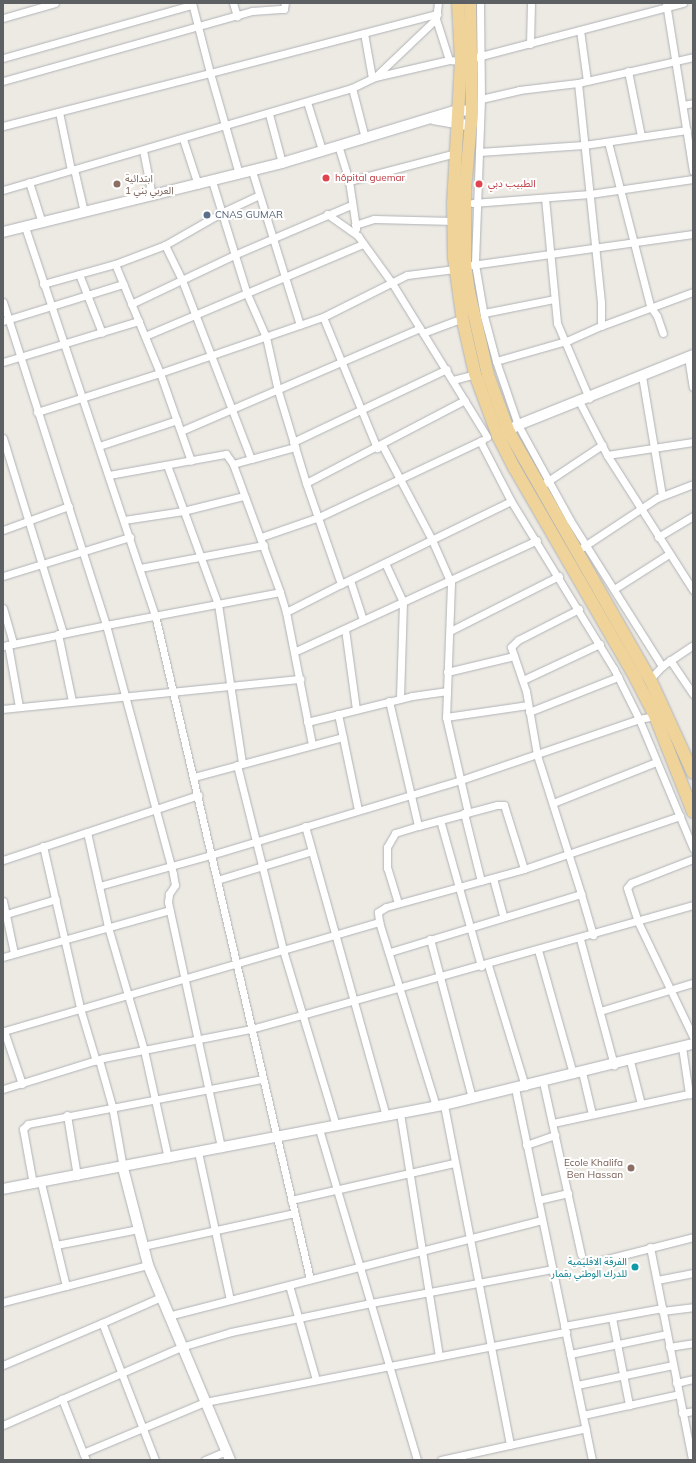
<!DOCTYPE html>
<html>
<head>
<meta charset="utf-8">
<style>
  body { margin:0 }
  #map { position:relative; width:696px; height:1463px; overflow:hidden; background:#edeae4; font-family:Mulish,"Noto Sans Arabic",sans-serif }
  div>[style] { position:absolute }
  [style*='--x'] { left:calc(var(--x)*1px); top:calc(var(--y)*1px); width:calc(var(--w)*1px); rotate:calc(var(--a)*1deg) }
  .roads { filter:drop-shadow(0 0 1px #afb2b5) drop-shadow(0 0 1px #afb2b5) }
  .street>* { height:7px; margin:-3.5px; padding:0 3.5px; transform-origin:3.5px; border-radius:3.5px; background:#fff }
  .secondary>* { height:10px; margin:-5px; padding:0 5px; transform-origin:5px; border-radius:5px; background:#fff }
  .highway>* { height:12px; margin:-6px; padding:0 6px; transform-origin:6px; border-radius:6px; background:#efd399 }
  .dots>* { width:11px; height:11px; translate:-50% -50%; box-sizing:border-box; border:2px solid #fff; border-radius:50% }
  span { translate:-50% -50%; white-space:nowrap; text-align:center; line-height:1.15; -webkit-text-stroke:4px #fff; paint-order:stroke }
  .education-label { font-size:10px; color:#785e54 }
  .left { translate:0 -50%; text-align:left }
  .right { translate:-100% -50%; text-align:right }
  .health-label { font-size:10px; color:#be3a42 }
  .service-label { font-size:10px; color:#4e5e75 }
  .culture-label { font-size:10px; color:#0d838f }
  .frame { position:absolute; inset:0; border:4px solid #5c6063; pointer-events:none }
</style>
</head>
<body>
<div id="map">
  <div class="roads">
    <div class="street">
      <div style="--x:233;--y:3;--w:14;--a:73"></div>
      <div style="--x:480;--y:3;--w:96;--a:89.4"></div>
      <div style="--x:481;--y:99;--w:165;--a:92.1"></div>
      <div style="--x:475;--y:264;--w:53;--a:80.2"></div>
      <div style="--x:484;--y:316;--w:47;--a:75.1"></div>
      <div style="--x:496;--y:361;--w:68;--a:71"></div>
      <div style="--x:518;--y:425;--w:108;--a:61.3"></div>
      <div style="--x:570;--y:520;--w:173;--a:57.8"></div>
      <div style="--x:666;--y:3;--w:170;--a:80.9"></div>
      <div style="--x:3;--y:18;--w:54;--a:-16.1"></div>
      <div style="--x:436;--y:19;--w:43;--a:72.4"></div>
      <div style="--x:580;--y:30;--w:51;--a:82.2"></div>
      <div style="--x:364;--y:33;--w:46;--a:79.9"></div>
      <div style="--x:530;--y:44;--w:41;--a:-88.6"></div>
      <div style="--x:477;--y:57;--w:213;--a:-14.7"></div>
      <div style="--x:3;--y:58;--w:196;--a:-15.7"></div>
      <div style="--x:628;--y:71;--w:66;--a:78.7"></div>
      <div style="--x:375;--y:77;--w:76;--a:-12.9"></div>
      <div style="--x:449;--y:60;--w:12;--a:5"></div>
      <div style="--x:3;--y:81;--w:259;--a:-15.7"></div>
      <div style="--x:252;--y:11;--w:32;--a:-4"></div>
      <div style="--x:284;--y:9;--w:6;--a:-81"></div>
      <div style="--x:352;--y:88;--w:52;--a:75.4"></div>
      <div style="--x:481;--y:99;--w:39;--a:-13"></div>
      <div style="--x:519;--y:90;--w:59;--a:-6.8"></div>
      <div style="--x:578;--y:83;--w:118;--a:-12.7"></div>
      <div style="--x:307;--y:102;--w:50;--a:72.6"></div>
      <div style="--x:683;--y:105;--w:10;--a:-11"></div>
      <div style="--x:59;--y:112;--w:59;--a:78.3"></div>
      <div style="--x:269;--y:114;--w:51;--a:75.1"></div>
      <div style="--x:3;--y:126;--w:214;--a:-14.4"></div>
      <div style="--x:210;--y:73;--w:72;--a:-104.4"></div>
      <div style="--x:183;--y:139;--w:48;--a:71.9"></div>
      <div style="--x:608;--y:142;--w:169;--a:75.6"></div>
      <div style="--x:650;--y:306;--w:12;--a:55"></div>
      <div style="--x:657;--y:316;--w:18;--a:71"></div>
      <div style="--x:338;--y:145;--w:38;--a:73"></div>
      <div style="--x:349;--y:181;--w:48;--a:81.5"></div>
      <div style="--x:143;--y:150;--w:47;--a:78.9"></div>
      <div style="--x:479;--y:152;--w:105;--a:-3.8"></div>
      <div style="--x:584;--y:145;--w:104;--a:-8.3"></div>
      <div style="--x:74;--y:169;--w:44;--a:76.9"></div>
      <div style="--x:252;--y:171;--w:161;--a:72.7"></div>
      <div style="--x:239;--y:174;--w:105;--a:-106"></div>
      <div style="--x:210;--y:73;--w:235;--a:-14.6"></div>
      <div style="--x:212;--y:181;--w:118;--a:72.8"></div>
      <div style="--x:247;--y:294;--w:47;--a:66.2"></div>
      <div style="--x:266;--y:337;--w:55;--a:77.5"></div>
      <div style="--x:278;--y:391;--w:96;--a:73.1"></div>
      <div style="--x:306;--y:483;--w:107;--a:70.9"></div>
      <div style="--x:341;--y:584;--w:62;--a:153"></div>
      <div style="--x:286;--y:612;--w:21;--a:-107"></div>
      <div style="--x:349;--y:181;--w:111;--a:-14.7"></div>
      <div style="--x:29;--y:182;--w:43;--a:72.4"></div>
      <div style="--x:3;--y:190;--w:364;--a:-16.3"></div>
      <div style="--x:352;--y:88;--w:25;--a:-26"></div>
      <div style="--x:375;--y:77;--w:84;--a:-43.6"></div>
      <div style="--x:436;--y:19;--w:16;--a:-83"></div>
      <div style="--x:545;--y:198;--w:126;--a:84.5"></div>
      <div style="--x:557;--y:323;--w:82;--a:66.9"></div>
      <div style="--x:473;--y:203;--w:117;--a:-4.4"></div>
      <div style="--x:590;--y:194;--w:104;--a:-8.3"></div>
      <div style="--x:327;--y:214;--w:38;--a:35"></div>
      <div style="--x:358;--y:236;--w:58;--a:54.1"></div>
      <div style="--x:392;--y:283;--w:181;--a:58.3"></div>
      <div style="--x:355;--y:225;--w:20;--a:-18"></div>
      <div style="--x:374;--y:219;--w:80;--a:1.4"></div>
      <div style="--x:25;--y:227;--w:409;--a:71.5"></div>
      <div style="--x:155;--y:615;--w:682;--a:76.86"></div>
      <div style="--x:115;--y:264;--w:118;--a:67.6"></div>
      <div style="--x:160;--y:373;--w:93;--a:70.6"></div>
      <div style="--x:472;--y:265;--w:223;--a:-8"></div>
      <div style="--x:79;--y:274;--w:63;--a:68.7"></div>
      <div style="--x:43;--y:284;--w:75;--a:-15.5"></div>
      <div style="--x:115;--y:264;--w:53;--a:-20.8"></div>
      <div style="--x:3;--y:302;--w:339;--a:72.3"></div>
      <div style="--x:106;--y:625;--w:177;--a:-10.7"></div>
      <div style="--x:280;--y:592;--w:136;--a:-110.2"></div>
      <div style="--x:233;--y:464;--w:19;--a:-16"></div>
      <div style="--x:251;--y:459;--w:192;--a:-111.1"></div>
      <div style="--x:182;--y:280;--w:39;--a:-116"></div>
      <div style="--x:165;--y:245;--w:64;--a:-29.7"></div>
      <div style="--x:221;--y:213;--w:42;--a:-25.3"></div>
      <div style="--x:131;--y:304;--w:114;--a:-25.4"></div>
      <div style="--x:234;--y:255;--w:127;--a:-23.1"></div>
      <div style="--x:484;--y:313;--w:71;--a:-11.3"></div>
      <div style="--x:323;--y:317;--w:142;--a:67.6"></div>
      <div style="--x:3;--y:321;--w:126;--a:-17.1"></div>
      <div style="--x:601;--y:326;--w:98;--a:-20.3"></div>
      <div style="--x:423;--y:333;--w:43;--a:-20.6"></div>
      <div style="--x:145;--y:336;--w:237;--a:-22.9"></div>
      <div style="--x:688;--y:357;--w:30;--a:81"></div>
      <div style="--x:496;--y:361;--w:76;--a:-16"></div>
      <div style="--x:569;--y:340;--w:35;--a:-24"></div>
      <div style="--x:601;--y:326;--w:24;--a:-90"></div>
      <div style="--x:601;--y:302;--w:220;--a:-96"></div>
      <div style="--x:3;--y:362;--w:142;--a:-16.8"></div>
      <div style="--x:642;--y:376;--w:121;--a:80.5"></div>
      <div style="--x:453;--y:380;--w:23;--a:-15"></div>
      <div style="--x:579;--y:401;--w:61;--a:62.6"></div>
      <div style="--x:607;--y:455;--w:160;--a:57.5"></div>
      <div style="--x:37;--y:412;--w:129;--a:-17.6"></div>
      <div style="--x:160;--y:373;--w:172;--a:-19"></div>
      <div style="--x:323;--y:317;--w:94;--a:-26.6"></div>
      <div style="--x:407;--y:275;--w:48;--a:-7.1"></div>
      <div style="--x:181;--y:431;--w:260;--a:-23.3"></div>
      <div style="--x:3;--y:438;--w:204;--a:72.9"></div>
      <div style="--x:480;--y:441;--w:68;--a:62.7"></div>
      <div style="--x:511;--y:501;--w:197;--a:58.5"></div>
      <div style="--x:614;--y:669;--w:56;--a:63.4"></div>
      <div style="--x:639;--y:719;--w:140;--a:67.3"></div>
      <div style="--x:293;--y:442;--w:170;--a:-25.4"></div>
      <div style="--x:382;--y:445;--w:107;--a:62.2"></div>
      <div style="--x:432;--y:540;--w:47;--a:66.2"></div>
      <div style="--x:451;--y:583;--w:134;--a:92.1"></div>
      <div style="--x:446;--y:717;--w:98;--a:77.1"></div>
      <div style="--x:99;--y:446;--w:82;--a:-18.4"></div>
      <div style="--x:607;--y:455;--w:87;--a:-8.6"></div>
      <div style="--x:251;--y:459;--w:46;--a:-15.3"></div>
      <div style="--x:167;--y:465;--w:148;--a:69.9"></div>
      <div style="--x:218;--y:604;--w:161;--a:81.4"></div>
      <div style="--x:109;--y:475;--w:119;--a:-10.2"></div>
      <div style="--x:226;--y:454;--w:12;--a:55"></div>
      <div style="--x:306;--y:483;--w:179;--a:-27.6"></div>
      <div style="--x:545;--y:483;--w:69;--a:-33.7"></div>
      <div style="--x:124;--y:520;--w:60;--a:-8.7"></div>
      <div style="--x:183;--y:511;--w:63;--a:-13.8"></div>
      <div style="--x:3;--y:530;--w:70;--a:-20"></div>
      <div style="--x:261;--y:537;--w:61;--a:-19"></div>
      <div style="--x:319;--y:517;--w:181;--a:-25.2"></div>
      <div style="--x:658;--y:537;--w:41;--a:-31"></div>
      <div style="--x:583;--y:547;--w:89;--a:-33.5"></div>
      <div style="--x:657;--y:498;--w:39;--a:-21"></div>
      <div style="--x:385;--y:563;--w:43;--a:65.2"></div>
      <div style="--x:403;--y:602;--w:97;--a:91.8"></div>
      <div style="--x:140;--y:568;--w:126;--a:-10.5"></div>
      <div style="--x:3;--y:576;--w:133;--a:-17.1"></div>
      <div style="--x:350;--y:580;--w:42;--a:72"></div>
      <div style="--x:341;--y:584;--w:189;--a:-26"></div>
      <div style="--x:614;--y:589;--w:65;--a:-32.5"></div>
      <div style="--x:3;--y:608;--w:37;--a:74"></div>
      <div style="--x:579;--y:609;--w:68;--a:153.1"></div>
      <div style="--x:518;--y:640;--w:10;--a:135"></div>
      <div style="--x:511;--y:647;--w:46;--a:71.2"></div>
      <div style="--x:526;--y:691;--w:65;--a:80.2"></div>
      <div style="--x:537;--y:755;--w:146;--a:72.4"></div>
      <div style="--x:286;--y:612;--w:135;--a:78.9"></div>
      <div style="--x:345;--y:629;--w:81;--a:82.2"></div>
      <div style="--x:450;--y:631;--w:122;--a:-26.8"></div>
      <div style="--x:58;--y:634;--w:68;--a:78.2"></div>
      <div style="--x:8;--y:645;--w:63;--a:79.9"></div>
      <div style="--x:3;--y:646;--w:105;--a:-11.5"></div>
      <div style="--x:106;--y:625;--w:258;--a:74.9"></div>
      <div style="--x:173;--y:874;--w:11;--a:80"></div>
      <div style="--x:175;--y:885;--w:11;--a:124"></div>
      <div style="--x:169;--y:894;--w:8;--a:97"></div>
      <div style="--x:168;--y:902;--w:252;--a:77.8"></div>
      <div style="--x:296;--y:651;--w:265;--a:-24.7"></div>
      <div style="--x:670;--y:660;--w:41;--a:55.9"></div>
      <div style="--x:447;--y:672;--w:69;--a:-13.4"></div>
      <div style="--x:650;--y:679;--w:18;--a:-47"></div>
      <div style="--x:662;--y:666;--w:37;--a:-34"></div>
      <div style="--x:523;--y:680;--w:85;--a:-25.1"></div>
      <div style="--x:389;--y:701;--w:128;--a:76.9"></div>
      <div style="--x:3;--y:709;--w:299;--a:-5.8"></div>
      <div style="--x:529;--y:712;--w:96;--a:-21.5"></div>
      <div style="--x:338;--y:714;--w:98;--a:78.2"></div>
      <div style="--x:446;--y:717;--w:83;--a:-8.3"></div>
      <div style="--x:307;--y:722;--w:108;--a:-13.9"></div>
      <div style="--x:412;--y:696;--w:34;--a:-8"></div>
      <div style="--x:237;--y:765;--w:191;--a:76"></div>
      <div style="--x:283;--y:950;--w:184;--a:73.2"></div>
      <div style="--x:194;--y:777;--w:154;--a:-15"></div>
      <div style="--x:553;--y:803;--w:111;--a:-21.7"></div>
      <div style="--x:464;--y:813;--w:70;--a:76"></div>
      <div style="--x:440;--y:820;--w:152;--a:74.3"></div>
      <div style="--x:305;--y:826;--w:301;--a:74.4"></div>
      <div style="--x:87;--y:832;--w:97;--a:77.5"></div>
      <div style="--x:108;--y:927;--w:128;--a:73.7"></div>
      <div style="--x:144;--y:1050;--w:111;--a:77.5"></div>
      <div style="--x:43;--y:846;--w:166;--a:77.1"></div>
      <div style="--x:80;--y:1008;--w:55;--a:73.2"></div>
      <div style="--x:693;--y:859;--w:66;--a:158.8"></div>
      <div style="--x:631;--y:883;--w:6;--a:129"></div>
      <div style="--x:627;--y:888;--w:36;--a:72"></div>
      <div style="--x:638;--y:922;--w:127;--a:64.4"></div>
      <div style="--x:3;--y:860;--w:206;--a:-18.4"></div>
      <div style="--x:493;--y:878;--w:39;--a:75"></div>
      <div style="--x:217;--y:880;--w:99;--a:-17"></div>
      <div style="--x:99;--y:886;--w:116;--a:-15.5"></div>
      <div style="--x:211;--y:855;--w:261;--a:-16.7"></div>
      <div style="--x:461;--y:780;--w:188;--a:-18.9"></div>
      <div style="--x:639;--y:719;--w:16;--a:-11"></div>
      <div style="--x:3;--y:901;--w:53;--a:78.1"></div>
      <div style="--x:398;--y:903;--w:37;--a:-107"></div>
      <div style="--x:387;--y:868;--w:21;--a:-90"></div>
      <div style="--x:387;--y:847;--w:16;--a:-60"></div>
      <div style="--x:395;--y:833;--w:24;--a:-17"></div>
      <div style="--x:418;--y:826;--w:82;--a:-14.9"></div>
      <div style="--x:497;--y:805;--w:7;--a:0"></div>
      <div style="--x:504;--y:805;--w:67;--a:72.6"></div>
      <div style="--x:3;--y:915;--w:55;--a:-16.8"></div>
      <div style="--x:379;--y:922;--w:10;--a:-96"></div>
      <div style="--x:378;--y:912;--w:9;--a:-32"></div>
      <div style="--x:386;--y:907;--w:143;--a:-15.4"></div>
      <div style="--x:524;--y:869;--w:165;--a:-18.8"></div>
      <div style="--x:430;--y:939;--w:164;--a:75.2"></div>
      <div style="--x:580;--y:939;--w:131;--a:74.9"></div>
      <div style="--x:538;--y:950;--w:129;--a:74.2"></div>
      <div style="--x:390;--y:952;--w:200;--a:-16.9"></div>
      <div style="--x:581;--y:894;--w:43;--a:73.7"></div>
      <div style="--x:3;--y:957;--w:173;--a:-15.7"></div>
      <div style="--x:488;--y:965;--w:127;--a:73"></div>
      <div style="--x:600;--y:1011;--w:97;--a:-16.8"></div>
      <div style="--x:682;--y:1047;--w:48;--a:81.5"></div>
      <div style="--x:99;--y:1060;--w:48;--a:74.2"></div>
      <div style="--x:112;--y:1106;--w:63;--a:79.9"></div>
      <div style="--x:630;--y:1061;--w:44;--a:75.7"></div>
      <div style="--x:582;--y:1072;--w:43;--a:76.6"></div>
      <div style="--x:543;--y:1082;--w:177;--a:77.6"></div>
      <div style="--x:22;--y:1084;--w:56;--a:-108.8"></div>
      <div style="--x:4;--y:1031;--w:391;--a:-16.2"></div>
      <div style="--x:379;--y:922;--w:193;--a:72.8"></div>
      <div style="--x:515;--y:1088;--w:380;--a:78.3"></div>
      <div style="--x:3;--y:1089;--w:105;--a:-17.2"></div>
      <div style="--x:103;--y:1058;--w:151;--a:-11.1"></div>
      <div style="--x:251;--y:1029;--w:53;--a:-15.4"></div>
      <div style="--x:302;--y:1015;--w:406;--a:-15.7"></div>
      <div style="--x:444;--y:1105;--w:346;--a:79"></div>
      <div style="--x:400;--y:1113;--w:246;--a:80.9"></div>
      <div style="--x:67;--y:1115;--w:62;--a:80.7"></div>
      <div style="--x:553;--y:1123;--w:143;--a:-12.1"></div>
      <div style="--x:319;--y:1129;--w:345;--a:73.5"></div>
      <div style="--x:526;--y:1145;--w:31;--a:-19"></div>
      <div style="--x:198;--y:1152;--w:151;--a:77.8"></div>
      <div style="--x:41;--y:1183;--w:106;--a:76.4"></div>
      <div style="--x:33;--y:1184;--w:56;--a:-100.3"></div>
      <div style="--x:23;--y:1129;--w:7;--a:-45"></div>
      <div style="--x:28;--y:1124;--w:238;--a:-10.9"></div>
      <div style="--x:291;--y:1200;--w:167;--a:-12.8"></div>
      <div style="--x:538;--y:1200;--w:31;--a:-13"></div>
      <div style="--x:56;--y:1245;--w:84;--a:-11"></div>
      <div style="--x:143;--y:1246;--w:155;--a:-12.3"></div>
      <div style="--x:650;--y:1247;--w:217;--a:78.8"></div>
      <div style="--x:603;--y:1260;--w:93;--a:-14.3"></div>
      <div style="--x:657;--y:1280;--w:37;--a:-11"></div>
      <div style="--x:289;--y:1285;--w:99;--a:74.1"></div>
      <div style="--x:3;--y:1302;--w:150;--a:-14.3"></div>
      <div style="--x:662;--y:1311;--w:31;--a:-7"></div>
      <div style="--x:168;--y:1316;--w:386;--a:-14.4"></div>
      <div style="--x:612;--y:1318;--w:89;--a:78.9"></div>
      <div style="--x:564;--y:1326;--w:100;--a:-10.4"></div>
      <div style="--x:669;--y:1347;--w:24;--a:-9"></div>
      <div style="--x:570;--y:1354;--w:99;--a:-11.7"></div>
      <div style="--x:3;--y:1365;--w:108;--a:-23"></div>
      <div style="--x:676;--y:1383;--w:17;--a:-13"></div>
      <div style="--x:577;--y:1385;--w:98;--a:-11.8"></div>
      <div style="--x:682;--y:1413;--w:11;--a:-10"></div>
      <div style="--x:583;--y:1415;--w:98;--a:-12.3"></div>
      <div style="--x:3;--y:1425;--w:64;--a:-23.8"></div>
      <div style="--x:83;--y:1453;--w:132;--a:-22.7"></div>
      <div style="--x:205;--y:1402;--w:368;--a:-11"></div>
      <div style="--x:86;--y:1460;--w:66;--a:-111.5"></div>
      <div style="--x:62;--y:1399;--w:130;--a:-23.6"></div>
      <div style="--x:181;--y:1347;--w:52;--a:-16.7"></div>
      <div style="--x:231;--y:1332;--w:143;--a:-11.7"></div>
      <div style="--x:371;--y:1303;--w:184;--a:-10.6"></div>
      <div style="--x:155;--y:1460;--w:147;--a:-111.1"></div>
      <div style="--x:102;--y:1323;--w:64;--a:-23.8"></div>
      <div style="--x:205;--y:1460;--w:23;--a:-23"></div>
      <div style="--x:441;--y:1460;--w:148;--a:-12.4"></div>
    </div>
    <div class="secondary">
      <div style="--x:433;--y:119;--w:39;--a:10"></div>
      <div style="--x:3;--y:232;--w:287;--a:-13.9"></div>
      <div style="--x:282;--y:163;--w:184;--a:-16.8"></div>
      <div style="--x:458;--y:110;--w:14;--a:4"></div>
      <div style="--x:503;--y:434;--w:17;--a:-31"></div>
      <div style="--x:518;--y:425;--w:188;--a:-21.8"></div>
      <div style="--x:123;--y:1168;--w:100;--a:75.5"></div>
      <div style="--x:148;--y:1265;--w:212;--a:67.2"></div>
      <div style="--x:3;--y:1189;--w:449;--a:-10.8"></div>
      <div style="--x:444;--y:1105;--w:256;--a:-13.8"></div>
    </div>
    <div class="highway">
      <div style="--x:458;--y:3;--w:58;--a:87"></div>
      <div style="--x:461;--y:61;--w:142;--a:93.2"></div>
      <div style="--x:453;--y:203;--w:55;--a:89"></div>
      <div style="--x:454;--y:258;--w:64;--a:81.9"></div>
      <div style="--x:463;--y:321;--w:54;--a:77.2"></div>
      <div style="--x:475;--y:374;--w:66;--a:69.6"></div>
      <div style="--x:498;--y:436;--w:37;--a:63"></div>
      <div style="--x:515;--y:469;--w:242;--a:60"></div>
      <div style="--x:636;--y:679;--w:42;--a:62.8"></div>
      <div style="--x:655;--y:716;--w:103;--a:68.4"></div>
      <div style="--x:470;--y:3;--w:108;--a:88.9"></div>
      <div style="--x:472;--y:111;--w:79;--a:95.1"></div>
      <div style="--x:465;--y:190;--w:74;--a:90"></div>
      <div style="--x:465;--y:264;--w:28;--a:82"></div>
      <div style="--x:469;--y:292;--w:85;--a:77.1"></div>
      <div style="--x:488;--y:375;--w:61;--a:69.8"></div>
      <div style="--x:509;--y:432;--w:284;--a:60.3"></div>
      <div style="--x:650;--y:679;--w:103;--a:65.4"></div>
    </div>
  </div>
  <div class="dots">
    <div style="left:326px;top:178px;background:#e0444e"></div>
    <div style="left:117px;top:184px;background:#8d6e63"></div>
    <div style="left:479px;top:184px;background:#e0444e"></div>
    <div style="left:207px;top:215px;background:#5c6f8a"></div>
    <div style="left:631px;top:1168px;background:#8d6e63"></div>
    <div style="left:635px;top:1267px;background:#0f9aa8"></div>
  </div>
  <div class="education-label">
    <span class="left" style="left:125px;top:184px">ابتدائية<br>العربي بني 1</span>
    <span class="right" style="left:623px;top:1168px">Ecole Khalifa<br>Ben Hassan</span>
  </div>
  <div class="health-label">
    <span class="left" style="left:335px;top:178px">hôpital guemar</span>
    <span class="left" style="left:488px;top:184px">الطبيب دبي</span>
  </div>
  <div class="service-label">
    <span class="left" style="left:215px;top:215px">CNAS GUMAR</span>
  </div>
  <div class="culture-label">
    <span class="right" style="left:627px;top:1267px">الفرقة الاقليمية<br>للدرك الوطني بقمار</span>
  </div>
  <div class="frame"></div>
</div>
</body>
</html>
